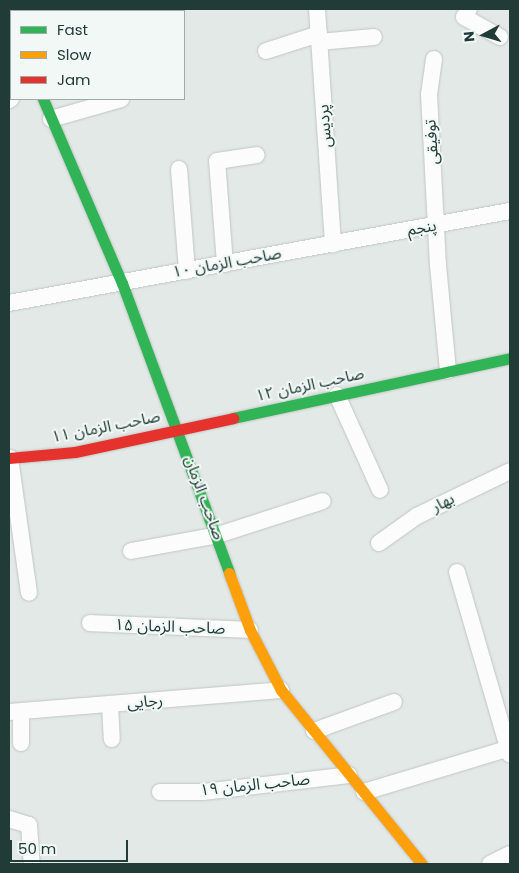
<!DOCTYPE html>
<html>
<head>
<meta charset="utf-8">
<style>
  body { margin:0 }
  #map { position:relative; width:519px; height:873px; overflow:hidden; background:#e3e9e6; font-family:Poppins,"Noto Sans Arabic",sans-serif }
  div>[style] { position:absolute }
  [style*='--x'] { left:calc(var(--x)*1px); top:calc(var(--y)*1px); width:calc(var(--w)*1px); rotate:calc(var(--a)*1deg) }
  .roads { filter:drop-shadow(0 0 1px #c0c6c4) drop-shadow(0 0 1px #c0c6c4) }
  .street>* { height:16px; margin:-8px; padding:0 8px; transform-origin:8px; border-radius:8px; background:#fbfcfb }
  .fast>* { height:11px; margin:-5.5px; padding:0 5.5px; transform-origin:5.5px; border-radius:5.5px; background:#30b455 }
  .slow>* { height:11px; margin:-5.5px; padding:0 5.5px; transform-origin:5.5px; border-radius:5.5px; background:#ff9f0a }
  .jam>* { height:11px; margin:-5.5px; padding:0 5.5px; transform-origin:5.5px; border-radius:5.5px; background:#e5322d }
  span { translate:-50% -50%; white-space:nowrap; text-align:center; line-height:1.15; -webkit-text-stroke:4px #f1f8f5; paint-order:stroke }
  .street-label { font-size:16px; color:#213b37 }
  .frame { position:absolute; inset:0; border:10px solid #213b37; pointer-events:none }
  .legend { position:absolute; left:10px; top:10px; width:175px; height:90px; box-sizing:border-box; background:#f1f8f5; border:1px solid #9eaca9; margin:0; padding:6px 9px; list-style:none; font-size:15px; color:#213b37 }
  .legend li { display:flex; align-items:center; gap:10px; height:25px }
  .legend b { width:25px; border:1px solid #9eaca9 }
  .north { position:absolute; left:459px; top:10px; width:50px; height:50px; -webkit-text-stroke:4px #f1f8f5; paint-order:stroke; rotate:264deg; font-size:14px; font-weight:700; line-height:20px; text-align:center; color:#213b37 }
  .north::after { content:''; display:block; margin:auto; width:18px; height:22px; background:#213b37; clip-path:polygon(50% 0,100% 100%,50% 72%,0 100%) }
  .scale { position:absolute; left:10px; top:840px; width:118px; height:22px; box-sizing:border-box; border:2px solid #213b37; border-top:0; padding-left:6px; font-size:15px; line-height:18px; white-space:nowrap; color:#213b37; -webkit-text-stroke:4px #f1f8f5; paint-order:stroke }
</style>
</head>
<body>
<div id="map">
  <div class="roads">
    <div class="street">
      <div style="--x:317;--y:9;--w:236;--a:86.1"></div>
      <div style="--x:469;--y:9;--w:9;--a:122"></div>
      <div style="--x:464;--y:17;--w:41;--a:29.1"></div>
      <div style="--x:36;--y:11;--w:9;--a:-13"></div>
      <div style="--x:9;--y:13;--w:6;--a:72"></div>
      <div style="--x:319;--y:42;--w:55;--a:-5.2"></div>
      <div style="--x:266;--y:51;--w:56;--a:-17.8"></div>
      <div style="--x:434;--y:59;--w:35;--a:98"></div>
      <div style="--x:429;--y:94;--w:171;--a:87"></div>
      <div style="--x:438;--y:265;--w:106;--a:84.6"></div>
      <div style="--x:9;--y:100;--w:2;--a:-27"></div>
      <div style="--x:51;--y:119;--w:73;--a:-15.9"></div>
      <div style="--x:179;--y:169;--w:102;--a:85.5"></div>
      <div style="--x:225;--y:264;--w:103;--a:-94.4"></div>
      <div style="--x:217;--y:161;--w:40;--a:-8.5"></div>
      <div style="--x:9;--y:303;--w:509;--a:-10.41"></div>
      <div style="--x:337;--y:395;--w:104;--a:65.6"></div>
      <div style="--x:10;--y:458;--w:136;--a:82"></div>
      <div style="--x:379;--y:543;--w:47;--a:-35.4"></div>
      <div style="--x:417;--y:516;--w:103;--a:-25.8"></div>
      <div style="--x:131;--y:551;--w:88;--a:-10.4"></div>
      <div style="--x:218;--y:535;--w:110;--a:-17.9"></div>
      <div style="--x:457;--y:572;--w:190;--a:73.8"></div>
      <div style="--x:90;--y:623;--w:160;--a:2.5"></div>
      <div style="--x:110;--y:705;--w:34;--a:87"></div>
      <div style="--x:9;--y:712;--w:273;--a:-4.6"></div>
      <div style="--x:314;--y:731;--w:85;--a:-19.9"></div>
      <div style="--x:21;--y:743;--w:31;--a:-90"></div>
      <div style="--x:160;--y:792;--w:43;--a:0"></div>
      <div style="--x:203;--y:792;--w:147;--a:-6.6"></div>
      <div style="--x:364;--y:792;--w:152;--a:-16.8"></div>
      <div style="--x:9;--y:819;--w:21;--a:17"></div>
      <div style="--x:29;--y:825;--w:39;--a:86"></div>
      <div style="--x:490;--y:864;--w:22;--a:-27"></div>
    </div>
    <div class="fast">
      <div style="--x:43;--y:99;--w:200;--a:66.8"></div>
      <div style="--x:122;--y:283;--w:309;--a:69.7"></div>
      <div style="--x:233;--y:418;--w:283;--a:-12.2"></div>
    </div>
    <div class="slow">
      <div style="--x:229;--y:573;--w:61;--a:69.8"></div>
      <div style="--x:250;--y:630;--w:68;--a:62.7"></div>
      <div style="--x:281;--y:690;--w:224;--a:51"></div>
    </div>
    <div class="jam">
      <div style="--x:9;--y:458;--w:66;--a:-5.2"></div>
      <div style="--x:75;--y:452;--w:162;--a:-12.1"></div>
    </div>
  </div>
  <div class="street-label">
    <span style="left:325px;top:126px;rotate:-94deg">پردیس</span>
    <span style="left:432px;top:142px;rotate:-94deg">توفیقی</span>
    <span style="left:422px;top:228px;rotate:-10deg">پنجم</span>
    <span style="left:227px;top:263px;rotate:-10deg">صاحب الزمان ۱۰</span>
    <span style="left:310px;top:385px;rotate:-12deg">صاحب الزمان ۱۲</span>
    <span style="left:106px;top:427px;rotate:-11deg">صاحب الزمان ۱۱</span>
    <span style="left:204px;top:498px;rotate:70deg">صاحب الزمان</span>
    <span style="left:443px;top:503px;rotate:-27deg">بهار</span>
    <span style="left:170px;top:627px;rotate:2deg">صاحب الزمان ۱۵</span>
    <span style="left:145px;top:702px;rotate:-5deg">رجایی</span>
    <span style="left:255px;top:785px;rotate:-6deg">صاحب الزمان ۱۹</span>
  </div>
  <div class="frame"></div>
  <ul class="legend">
  <li><b style="height:6px;background:#30b455"></b>Fast</li>
  <li><b style="height:6px;background:#ff9f0a"></b>Slow</li>
  <li><b style="height:6px;background:#e5322d"></b>Jam</li>
  </ul>
  <div class="north">N</div>
  <div class="scale">50 m</div>
</div>
</body>
</html>
